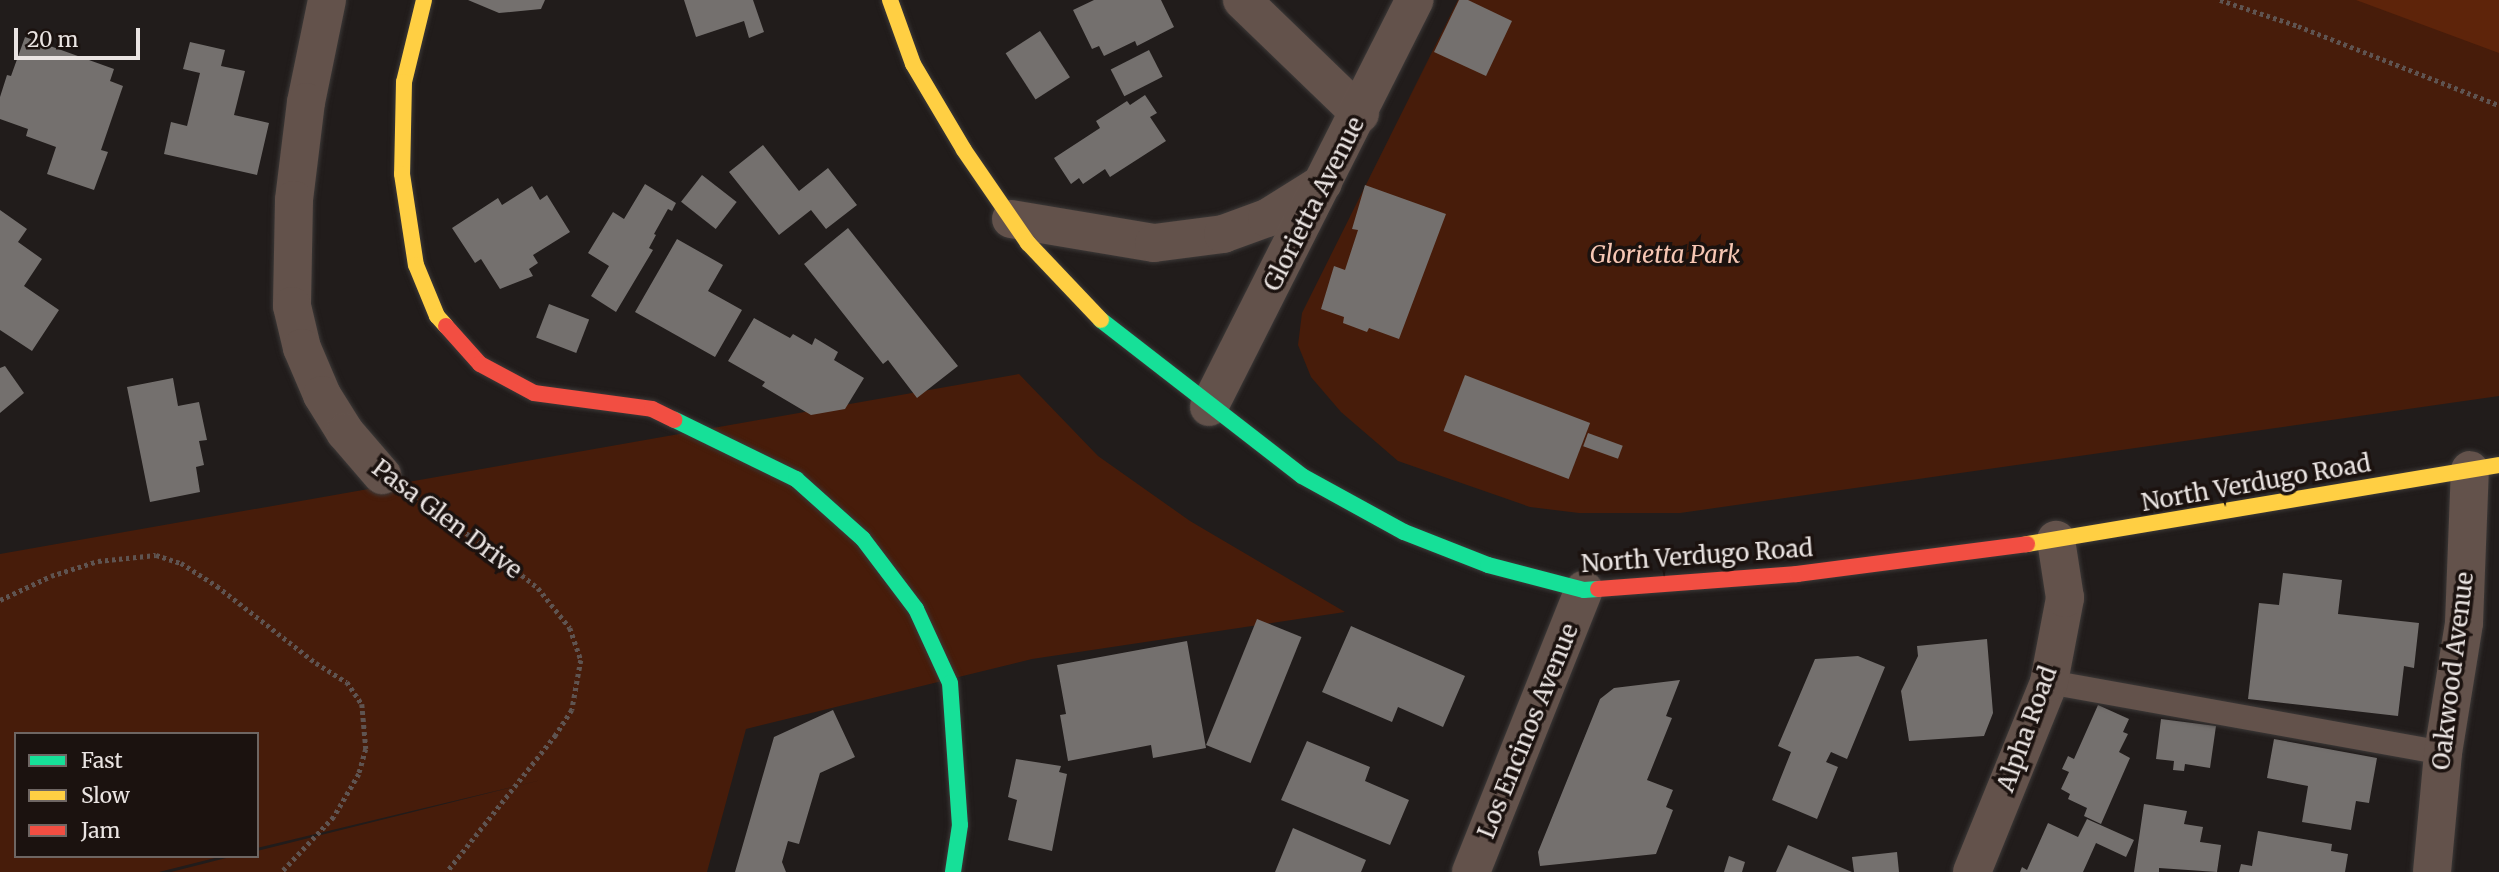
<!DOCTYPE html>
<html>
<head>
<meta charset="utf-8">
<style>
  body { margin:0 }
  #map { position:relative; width:2499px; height:872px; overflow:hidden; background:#211c1b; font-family:Merriweather,serif }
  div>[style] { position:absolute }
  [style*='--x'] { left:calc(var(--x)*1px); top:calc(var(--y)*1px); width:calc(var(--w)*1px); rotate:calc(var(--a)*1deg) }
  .green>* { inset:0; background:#471c0a }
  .water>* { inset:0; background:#5e240a }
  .building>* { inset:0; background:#74706e; transform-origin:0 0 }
  .path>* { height:4.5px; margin-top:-2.25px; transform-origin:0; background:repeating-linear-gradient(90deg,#5f5451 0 3.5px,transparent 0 7px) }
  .roads { filter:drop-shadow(0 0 2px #3c3938) drop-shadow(0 0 2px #3c3938) }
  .lane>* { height:24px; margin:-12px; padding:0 12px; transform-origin:12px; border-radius:12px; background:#63524b }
  .street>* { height:38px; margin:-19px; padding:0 19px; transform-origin:19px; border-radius:19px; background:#63524b }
  .fast>* { height:16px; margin:-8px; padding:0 8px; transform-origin:8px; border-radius:8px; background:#16e098 }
  .slow>* { height:16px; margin:-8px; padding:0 8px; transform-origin:8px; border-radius:8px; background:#ffcf43 }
  .jam>* { height:16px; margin:-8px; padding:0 8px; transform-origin:8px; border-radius:8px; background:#f24e42 }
  span { translate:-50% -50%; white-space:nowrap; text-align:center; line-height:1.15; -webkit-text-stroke:7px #1b120f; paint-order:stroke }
  .street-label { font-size:24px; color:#eae4e2 }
  .park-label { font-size:24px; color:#f7c7b4; font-style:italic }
  .legend { position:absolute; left:14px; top:732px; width:245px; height:126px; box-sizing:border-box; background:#1b120f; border:2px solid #6e6663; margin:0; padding:9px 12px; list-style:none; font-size:21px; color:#eae4e2 }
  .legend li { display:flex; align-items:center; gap:14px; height:35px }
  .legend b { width:35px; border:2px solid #6e6663 }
  .scale { position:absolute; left:14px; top:28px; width:126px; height:32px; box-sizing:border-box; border:4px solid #eae4e2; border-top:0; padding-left:9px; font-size:21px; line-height:24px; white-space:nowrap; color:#eae4e2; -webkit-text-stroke:5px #1b120f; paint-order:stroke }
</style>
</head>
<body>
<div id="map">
  <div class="green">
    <div style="clip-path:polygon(1458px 0,2499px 0,2499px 396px,1680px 513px,1579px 513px,1530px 507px,1398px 461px,1341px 412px,1311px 377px,1298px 345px,1302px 313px)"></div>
    <div style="clip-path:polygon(1019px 374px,1098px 456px,1190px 521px,1345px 612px,1032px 659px,746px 729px,707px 872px,171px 872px,234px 856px,257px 856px,257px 851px,541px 780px,257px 848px,257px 734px,16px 734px,16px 856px,223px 856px,159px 872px,0 872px,0 554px)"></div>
  </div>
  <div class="water">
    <div style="clip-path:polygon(2356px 0,2499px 0,2499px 53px)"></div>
  </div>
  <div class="building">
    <div style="clip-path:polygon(468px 0,545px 0,541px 9px,499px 13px)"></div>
    <div style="clip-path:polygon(684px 0,753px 0,764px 32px,749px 38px,744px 21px,696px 37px)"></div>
    <div style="clip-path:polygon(1094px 0,1161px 0,1174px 27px,1137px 46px,1135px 41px,1104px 56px,1099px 46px,1092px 49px,1073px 10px)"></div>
    <div style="clip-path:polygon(1459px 0,1468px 0,1512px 21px,1486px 76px,1434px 52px)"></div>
    <div style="left:1040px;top:31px;width:55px;height:41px;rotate:57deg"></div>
    <div style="clip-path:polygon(25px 37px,114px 69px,110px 81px,123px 86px,101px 150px,108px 152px,94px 190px,47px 174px,56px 147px,26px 136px,28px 129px,0 119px,0 97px,7px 75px,11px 76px)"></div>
    <div style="clip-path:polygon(190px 42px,225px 50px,221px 66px,245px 71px,234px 115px,269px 123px,257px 175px,164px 154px,171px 122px,187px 126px,200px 73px,183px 69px)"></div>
    <div style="left:1149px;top:50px;width:30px;height:43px;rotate:63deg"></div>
    <div style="clip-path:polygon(1145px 95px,1157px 113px,1150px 117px,1166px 141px,1110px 177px,1105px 169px,1083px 184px,1079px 178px,1071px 184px,1054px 158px,1100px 128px,1096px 121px,1127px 101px,1130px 105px)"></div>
    <div style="clip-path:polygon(763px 145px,799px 191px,828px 168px,857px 205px,826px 229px,811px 210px,779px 235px,729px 172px)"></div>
    <div style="left:702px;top:175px;width:44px;height:34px;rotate:38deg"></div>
    <div style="clip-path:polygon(645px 184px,676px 203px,672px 211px,668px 209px,654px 234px,656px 235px,649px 248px,653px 250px,616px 312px,591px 296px,609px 266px,588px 253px,613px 212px,624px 219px)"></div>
    <div style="clip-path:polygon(1365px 185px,1446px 214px,1399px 339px,1369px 328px,1367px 332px,1343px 323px,1344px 317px,1321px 309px,1334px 266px,1345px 270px,1358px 230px,1352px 229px)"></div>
    <div style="clip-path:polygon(532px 186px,540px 200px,547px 195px,570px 232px,533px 255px,538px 263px,529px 269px,533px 276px,500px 289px,481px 259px,475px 263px,452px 228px,498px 198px,502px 205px)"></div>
    <div style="clip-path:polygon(0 210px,27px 229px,18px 242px,42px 259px,24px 286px,59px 310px,32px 351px,0 330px)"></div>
    <div style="clip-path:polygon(848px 228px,958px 366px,917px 398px,888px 360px,883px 364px,804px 264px)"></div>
    <div style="clip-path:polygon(677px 239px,723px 265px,708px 291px,742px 310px,715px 357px,635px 312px)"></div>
    <div style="left:549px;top:304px;width:43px;height:36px;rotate:21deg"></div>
    <div style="clip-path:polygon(754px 318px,790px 338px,793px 334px,812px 345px,815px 338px,838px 352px,834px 360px,864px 378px,845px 409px,811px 415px,762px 386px,765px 382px,728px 361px)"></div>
    <div style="clip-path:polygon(5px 366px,24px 393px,0 413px,0 368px)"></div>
    <div style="left:1465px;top:375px;width:134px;height:60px;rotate:21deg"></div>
    <div style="clip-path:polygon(173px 378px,178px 406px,199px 402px,207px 440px,199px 441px,204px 465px,196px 467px,200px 492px,150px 502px,127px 387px)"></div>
    <div style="left:1588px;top:433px;width:37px;height:14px;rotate:20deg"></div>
    <div style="clip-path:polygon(2283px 573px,2342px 580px,2338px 614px,2419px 623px,2414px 668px,2404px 666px,2398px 716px,2248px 699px,2259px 603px,2279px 605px)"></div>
    <div style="left:1257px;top:619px;width:48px;height:136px;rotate:22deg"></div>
    <div style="clip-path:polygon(1351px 626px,1465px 676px,1443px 727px,1398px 707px,1392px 722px,1322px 692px)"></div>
    <div style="clip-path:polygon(1987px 639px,1993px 713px,1984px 736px,1909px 741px,1901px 691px,1918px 656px,1917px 646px)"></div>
    <div style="clip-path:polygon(1187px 641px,1206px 748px,1153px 758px,1151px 745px,1068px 761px,1060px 715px,1066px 714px,1057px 665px)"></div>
    <div style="clip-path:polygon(1858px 656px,1885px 667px,1847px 759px,1831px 752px,1826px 762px,1838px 767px,1817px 819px,1772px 800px,1791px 752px,1778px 746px,1815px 659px)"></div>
    <div style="clip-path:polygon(1680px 680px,1666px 716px,1672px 718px,1647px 780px,1673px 790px,1666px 807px,1673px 810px,1656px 854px,1540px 866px,1538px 852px,1600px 699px,1614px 688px)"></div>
    <div style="clip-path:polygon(2098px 705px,2129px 719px,2123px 732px,2128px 734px,2119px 752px,2130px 758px,2101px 824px,2084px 816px,2087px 808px,2068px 799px,2070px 794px,2061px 789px,2069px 772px,2062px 769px,2068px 756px,2074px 759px)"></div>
    <div style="clip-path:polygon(833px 710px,855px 757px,820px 773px,799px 844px,788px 841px,782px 862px,786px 872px,735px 872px,774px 737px)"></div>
    <div style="clip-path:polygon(2161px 719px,2216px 726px,2210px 768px,2185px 764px,2184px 771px,2173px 770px,2174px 761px,2156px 759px)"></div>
    <div style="clip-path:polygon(2274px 739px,2377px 758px,2369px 803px,2356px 801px,2351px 830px,2302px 822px,2308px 786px,2267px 778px)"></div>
    <div style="clip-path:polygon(1307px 741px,1370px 767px,1365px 781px,1409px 800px,1390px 845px,1281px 800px)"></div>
    <div style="clip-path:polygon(1016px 759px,1061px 766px,1059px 772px,1067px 774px,1052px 851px,1008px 840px,1017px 800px,1008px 797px)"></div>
    <div style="clip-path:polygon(2144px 804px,2187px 811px,2184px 824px,2203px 827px,2200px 842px,2221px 845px,2217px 872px,2159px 868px,2159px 872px,2134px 872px)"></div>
    <div style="clip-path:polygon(2087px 819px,2134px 840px,2126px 857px,2096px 843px,2083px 872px,2020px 872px,2022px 867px,2027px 870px,2048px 823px,2078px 837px)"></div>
    <div style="clip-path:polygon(1293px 828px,1366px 860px,1361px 872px,1275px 872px)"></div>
    <div style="clip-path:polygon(2258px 831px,2332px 844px,2331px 851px,2348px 854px,2345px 872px,2239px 872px,2241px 864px,2252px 866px)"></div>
    <div style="clip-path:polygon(1788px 845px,1852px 872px,1776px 872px)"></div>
    <div style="clip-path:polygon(1897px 852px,1899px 872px,1854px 872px,1852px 857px)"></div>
    <div style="clip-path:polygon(1729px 856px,1745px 862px,1742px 872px,1724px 872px)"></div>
  </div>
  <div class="path">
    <div style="--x:2220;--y:0;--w:82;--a:18.4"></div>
    <div style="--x:2298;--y:26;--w:216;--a:21.5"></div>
    <div style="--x:415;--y:497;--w:90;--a:35.1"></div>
    <div style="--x:489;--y:549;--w:63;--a:38.5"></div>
    <div style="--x:538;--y:588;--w:51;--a:51.3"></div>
    <div style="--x:570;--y:628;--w:34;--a:71"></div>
    <div style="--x:581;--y:660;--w:51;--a:100.2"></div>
    <div style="--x:572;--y:710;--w:30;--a:123"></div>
    <div style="--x:556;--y:735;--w:175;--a:128.5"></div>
    <div style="--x:0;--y:600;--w:56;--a:-25.2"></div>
    <div style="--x:51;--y:576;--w:49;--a:-17.7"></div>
    <div style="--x:98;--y:561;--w:58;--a:-5.9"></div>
    <div style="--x:156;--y:555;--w:26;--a:18"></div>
    <div style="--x:181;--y:563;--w:43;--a:32.6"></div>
    <div style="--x:217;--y:586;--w:125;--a:37.9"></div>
    <div style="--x:316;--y:663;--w:36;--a:32"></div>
    <div style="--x:347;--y:682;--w:27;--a:56"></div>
    <div style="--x:362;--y:704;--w:45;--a:84.9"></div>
    <div style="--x:366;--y:749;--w:26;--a:106"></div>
    <div style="--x:359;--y:774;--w:50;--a:120.2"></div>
    <div style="--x:334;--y:817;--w:76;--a:133.4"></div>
  </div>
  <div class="roads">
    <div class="lane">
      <div style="--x:2049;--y:682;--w:400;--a:10.2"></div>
    </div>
    <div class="street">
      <div style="--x:327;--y:0;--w:104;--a:101.6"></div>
      <div style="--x:306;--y:102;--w:99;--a:97"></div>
      <div style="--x:294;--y:200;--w:106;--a:91.1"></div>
      <div style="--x:292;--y:306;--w:43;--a:76.6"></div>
      <div style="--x:302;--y:348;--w:51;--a:66.9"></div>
      <div style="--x:322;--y:395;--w:44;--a:58.1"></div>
      <div style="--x:345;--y:432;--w:57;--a:49.3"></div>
      <div style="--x:1242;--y:0;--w:164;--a:44"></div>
      <div style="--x:1011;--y:219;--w:145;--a:9.5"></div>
      <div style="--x:1154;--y:243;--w:70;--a:-7.4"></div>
      <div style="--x:1223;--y:234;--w:47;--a:-20"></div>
      <div style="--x:1267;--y:218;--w:66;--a:-32"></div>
      <div style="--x:1209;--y:407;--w:456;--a:-63.2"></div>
      <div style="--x:1471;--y:872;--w:304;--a:-68.2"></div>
      <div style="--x:1972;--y:872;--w:205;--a:-67.9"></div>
      <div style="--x:2049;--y:682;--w:86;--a:-79.2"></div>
      <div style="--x:2065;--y:598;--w:59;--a:-98.8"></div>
      <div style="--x:2432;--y:872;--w:120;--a:-84.7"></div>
      <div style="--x:2443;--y:753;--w:132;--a:-80.8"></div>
      <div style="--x:2464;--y:623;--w:153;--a:-87.8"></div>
    </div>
    <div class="fast">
      <div style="--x:1101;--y:320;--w:254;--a:37.8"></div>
      <div style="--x:1302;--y:476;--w:116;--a:28.8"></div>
      <div style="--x:1404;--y:532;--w:90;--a:21.4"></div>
      <div style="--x:1488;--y:565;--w:99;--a:14.6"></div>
      <div style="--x:1584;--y:590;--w:14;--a:-4"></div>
      <div style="--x:675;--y:420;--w:135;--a:26"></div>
      <div style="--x:796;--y:479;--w:90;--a:41.8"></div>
      <div style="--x:863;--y:539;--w:88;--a:52.9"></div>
      <div style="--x:916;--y:609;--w:81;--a:65.3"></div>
      <div style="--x:950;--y:683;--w:142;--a:86"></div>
      <div style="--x:960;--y:825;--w:48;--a:98.5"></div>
    </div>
    <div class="slow">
      <div style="--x:424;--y:0;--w:84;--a:103.7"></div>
      <div style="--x:404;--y:82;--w:92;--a:91.2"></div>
      <div style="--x:402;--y:174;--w:92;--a:81.3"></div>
      <div style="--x:416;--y:265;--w:55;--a:67.6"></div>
      <div style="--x:437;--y:316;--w:13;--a:48"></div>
      <div style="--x:890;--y:0;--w:68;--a:70.2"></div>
      <div style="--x:913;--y:64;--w:100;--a:59.3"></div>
      <div style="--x:964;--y:150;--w:113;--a:55.5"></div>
      <div style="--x:1028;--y:243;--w:106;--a:46.5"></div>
      <div style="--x:2027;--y:544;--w:479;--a:-9.5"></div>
    </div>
    <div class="jam">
      <div style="--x:446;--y:326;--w:51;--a:48.2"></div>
      <div style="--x:480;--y:364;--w:61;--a:28.2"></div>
      <div style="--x:534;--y:393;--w:119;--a:7.7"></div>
      <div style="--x:652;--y:409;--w:25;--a:26"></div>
      <div style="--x:1598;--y:589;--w:200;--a:-4.3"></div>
      <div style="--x:1797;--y:574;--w:232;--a:-7.4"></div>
    </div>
  </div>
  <div class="street-label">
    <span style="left:1314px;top:204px;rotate:-63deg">Glorietta Avenue</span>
    <span style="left:2256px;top:483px;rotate:-10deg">North Verdugo Road</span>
    <span style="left:447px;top:519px;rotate:37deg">Pasa Glen Drive</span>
    <span style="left:1697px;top:556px;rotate:-4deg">North Verdugo Road</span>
    <span style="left:2453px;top:671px;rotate:-83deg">Oakwood Avenue</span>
    <span style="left:2027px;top:729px;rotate:-70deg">Alpha Road</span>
    <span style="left:1528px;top:731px;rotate:-68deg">Los Encinos Avenue</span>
  </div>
  <div class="park-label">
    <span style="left:1665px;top:255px">Glorietta Park</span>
  </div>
  <ul class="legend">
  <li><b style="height:9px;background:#16e098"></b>Fast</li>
  <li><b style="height:9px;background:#ffcf43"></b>Slow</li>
  <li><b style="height:9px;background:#f24e42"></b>Jam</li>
  </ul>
  <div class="scale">20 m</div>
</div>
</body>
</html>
